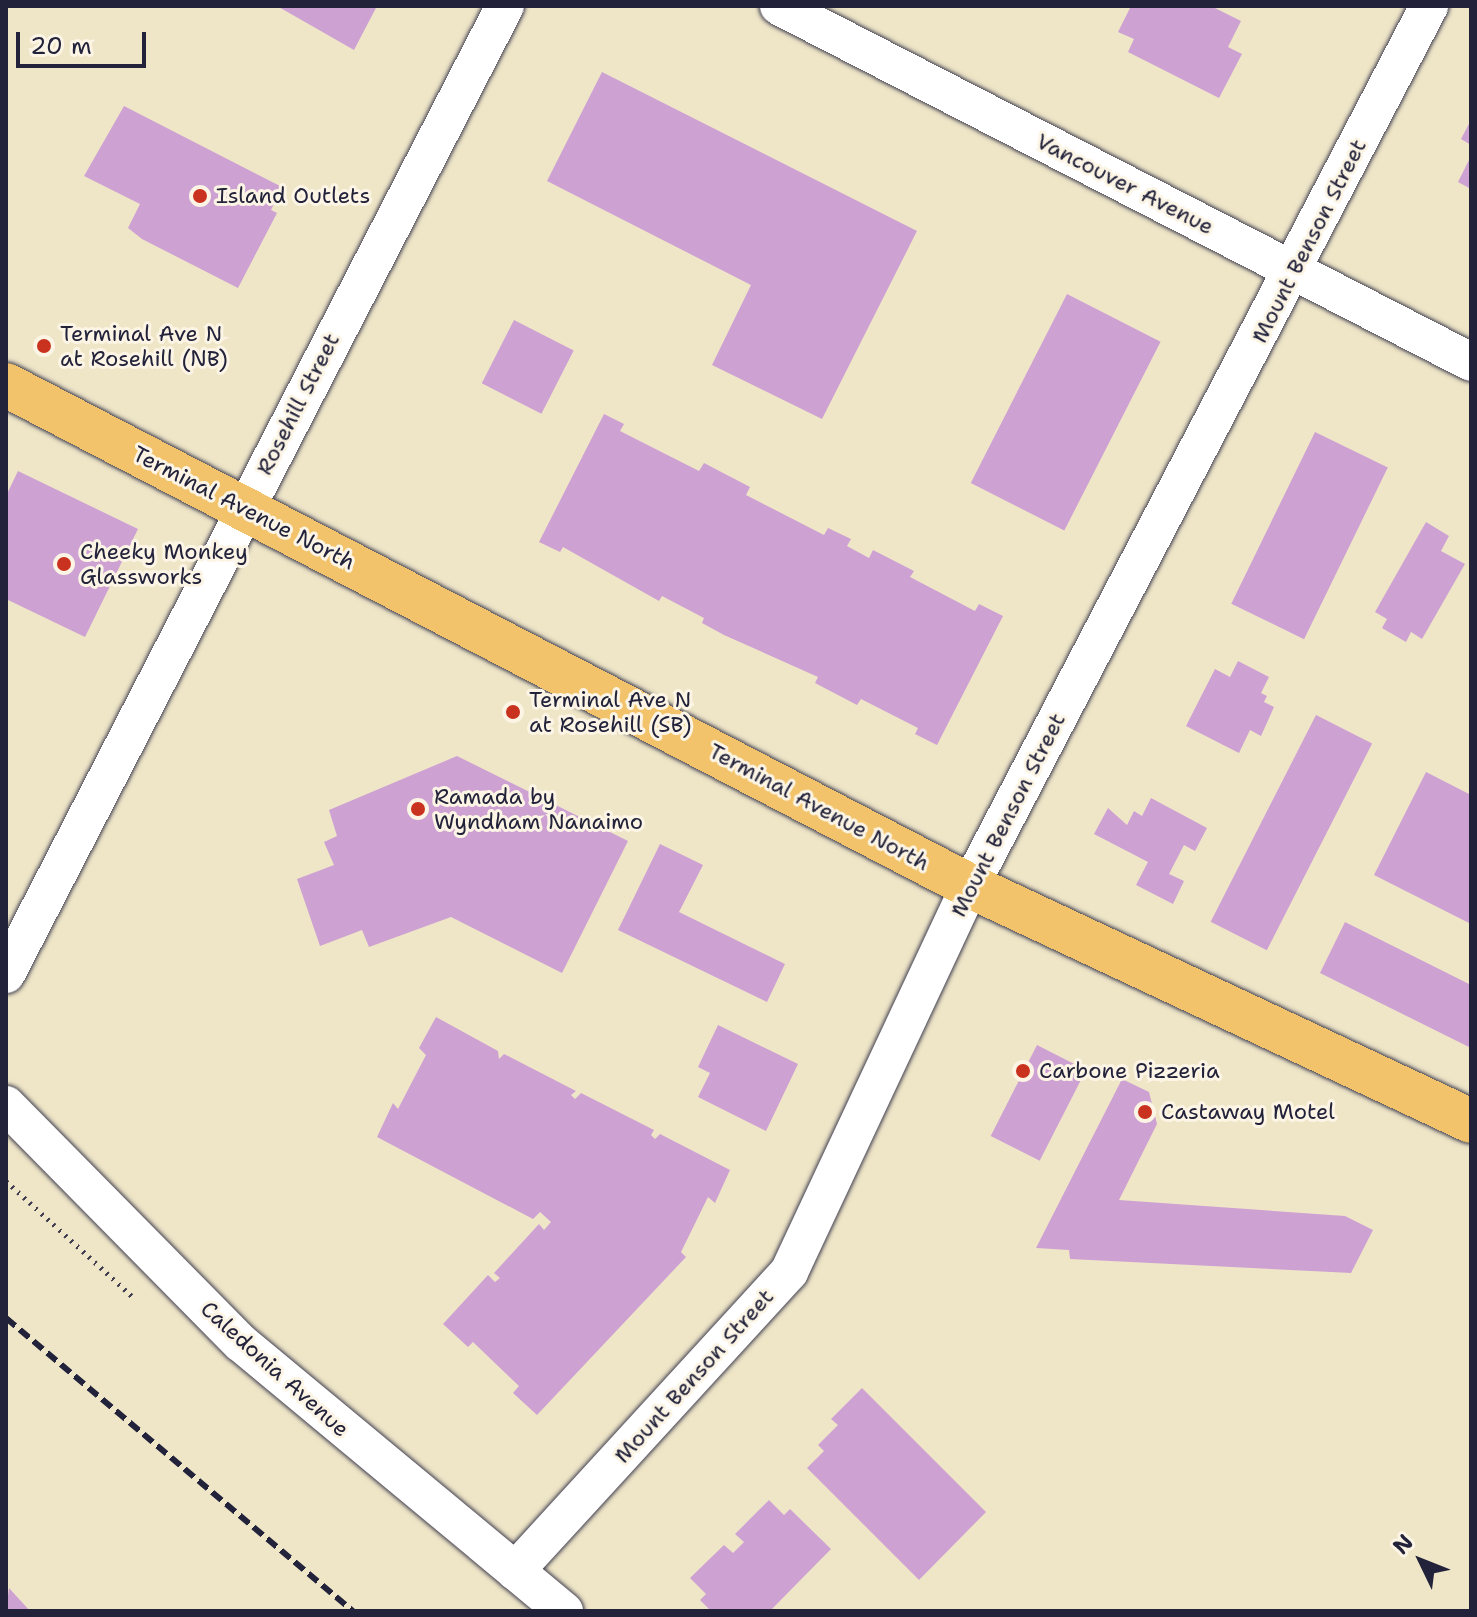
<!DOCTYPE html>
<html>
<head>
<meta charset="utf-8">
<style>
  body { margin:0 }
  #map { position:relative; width:1477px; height:1617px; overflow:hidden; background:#efe6c8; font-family:"Shantell Sans",sans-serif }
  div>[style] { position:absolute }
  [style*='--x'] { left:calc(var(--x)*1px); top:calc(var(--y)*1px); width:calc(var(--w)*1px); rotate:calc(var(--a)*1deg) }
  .building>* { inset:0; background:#cea1d3; transform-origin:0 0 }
  .path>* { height:5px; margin-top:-2.5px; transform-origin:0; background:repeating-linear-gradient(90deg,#413f50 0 2px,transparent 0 8px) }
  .roads { filter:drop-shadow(0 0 2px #413f50) drop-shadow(0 0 2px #413f50) }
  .street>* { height:38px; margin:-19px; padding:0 19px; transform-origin:19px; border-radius:19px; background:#fff }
  .primary>* { height:44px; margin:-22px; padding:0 22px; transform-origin:22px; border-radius:22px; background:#f2c36a }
  .rail>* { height:6px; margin-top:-3px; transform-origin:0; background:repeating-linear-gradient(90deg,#22223b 0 12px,transparent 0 18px) }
  .dots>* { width:22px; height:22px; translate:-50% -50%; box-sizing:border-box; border:4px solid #fcf5e5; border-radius:50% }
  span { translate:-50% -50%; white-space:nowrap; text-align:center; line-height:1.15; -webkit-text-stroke:6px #fcf5e5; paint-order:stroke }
  .street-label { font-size:22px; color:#22223b }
  .poi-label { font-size:22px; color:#22223b }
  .left { translate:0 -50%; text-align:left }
  .frame { position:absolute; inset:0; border:8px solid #22223b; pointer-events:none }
  .north { position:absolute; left:1381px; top:1521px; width:80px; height:80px; -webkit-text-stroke:6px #fcf5e5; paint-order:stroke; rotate:313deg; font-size:22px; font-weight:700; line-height:32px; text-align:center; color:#22223b }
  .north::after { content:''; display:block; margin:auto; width:28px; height:36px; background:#22223b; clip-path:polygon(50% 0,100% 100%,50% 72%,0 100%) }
  .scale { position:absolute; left:16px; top:32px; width:130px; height:36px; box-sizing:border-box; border:4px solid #22223b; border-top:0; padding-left:10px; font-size:24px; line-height:28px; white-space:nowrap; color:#22223b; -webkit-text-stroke:6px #fcf5e5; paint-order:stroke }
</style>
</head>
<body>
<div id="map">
  <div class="building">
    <div style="clip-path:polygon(277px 6px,377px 6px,354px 50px)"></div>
    <div style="clip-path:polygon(1131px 6px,1211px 6px,1241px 21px,1228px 47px,1242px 54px,1219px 98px,1128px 52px,1134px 39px,1118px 32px)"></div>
    <div style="clip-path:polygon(602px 72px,917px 231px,822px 419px,712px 365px,751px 285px,547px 181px)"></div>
    <div style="clip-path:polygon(124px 106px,282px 187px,271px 210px,277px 213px,238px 288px,142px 239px,128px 228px,140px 204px,84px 176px)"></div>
    <div style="clip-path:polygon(1471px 120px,1471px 145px,1461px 139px)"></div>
    <div style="clip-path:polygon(1471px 156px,1471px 189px,1458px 182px)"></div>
    <div style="left:1067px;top:294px;width:105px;height:212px;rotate:27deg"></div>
    <div style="left:514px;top:320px;width:67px;height:71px;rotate:27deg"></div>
    <div style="clip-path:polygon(604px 414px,624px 424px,620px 431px,699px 471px,704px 463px,750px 487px,746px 495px,824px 535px,828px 528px,851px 539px,847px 546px,869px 558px,873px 550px,914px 571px,910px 577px,975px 611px,979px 604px,1003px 616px,937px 745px,915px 734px,918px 728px,861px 699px,857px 705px,815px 683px,818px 677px,724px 635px,702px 623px,704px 618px,662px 596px,659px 601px,563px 547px,560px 552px,539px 542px)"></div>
    <div style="left:1315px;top:432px;width:81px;height:191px;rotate:26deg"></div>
    <div style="clip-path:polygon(18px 471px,138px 529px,85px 637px,6px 599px,6px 496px)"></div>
    <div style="clip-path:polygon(1426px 522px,1449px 536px,1441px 551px,1465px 564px,1422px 639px,1411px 632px,1406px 642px,1382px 628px,1387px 619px,1375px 612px)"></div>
    <div style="clip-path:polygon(1238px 661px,1269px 677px,1261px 693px,1267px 696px,1264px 702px,1274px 707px,1261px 736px,1250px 730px,1239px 753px,1186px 726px,1215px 669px,1230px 677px)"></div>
    <div style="left:1316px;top:715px;width:63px;height:232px;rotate:27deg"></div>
    <div style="clip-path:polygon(457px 756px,628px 841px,562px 973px,451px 917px,369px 947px,362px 930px,320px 946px,297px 879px,334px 865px,324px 842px,337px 836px,329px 810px)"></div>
    <div style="clip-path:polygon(1426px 772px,1471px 795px,1471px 924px,1374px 875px)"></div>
    <div style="clip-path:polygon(1151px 798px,1207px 828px,1195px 851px,1184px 845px,1169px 874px,1184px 881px,1173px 904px,1136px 885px,1148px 862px,1094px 834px,1108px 808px,1127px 825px,1134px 811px,1142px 816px)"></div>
    <div style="clip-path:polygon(660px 844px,703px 865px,679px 912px,785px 964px,767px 1002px,618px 930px)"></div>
    <div style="clip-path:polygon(1345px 922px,1471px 985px,1471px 1048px,1320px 973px)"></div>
    <div style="clip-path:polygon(436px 1017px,498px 1051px,499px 1059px,504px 1054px,576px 1091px,571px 1095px,575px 1099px,581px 1093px,654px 1130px,651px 1135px,655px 1139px,660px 1134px,730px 1170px,715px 1203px,708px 1197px,681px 1252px,686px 1257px,537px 1415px,513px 1393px,519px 1386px,473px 1342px,468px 1347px,443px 1324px,488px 1275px,495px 1282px,500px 1278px,494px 1273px,539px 1224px,544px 1230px,551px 1222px,540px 1212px,533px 1219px,377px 1137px,393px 1103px,398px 1109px,426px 1055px,419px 1048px)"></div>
    <div style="clip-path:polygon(718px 1025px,798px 1064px,766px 1131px,698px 1097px,710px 1073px,698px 1067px)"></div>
    <div style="left:1037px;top:1045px;width:55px;height:102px;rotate:27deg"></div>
    <div style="clip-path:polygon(1122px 1079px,1149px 1092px,1157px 1124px,1119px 1200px,1345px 1216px,1373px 1230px,1351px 1273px,1070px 1259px,1069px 1250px,1036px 1248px)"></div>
    <div style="clip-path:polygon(862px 1388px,986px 1512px,919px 1580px,807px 1468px,824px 1451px,818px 1445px,838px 1425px,831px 1419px)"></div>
    <div style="clip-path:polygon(769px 1500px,784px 1515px,790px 1509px,831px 1549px,770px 1611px,711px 1611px,700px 1600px,706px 1594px,690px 1578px,724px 1545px,733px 1553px,744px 1542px,735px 1534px)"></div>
    <div style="clip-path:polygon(9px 1588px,30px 1611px,6px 1611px)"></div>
  </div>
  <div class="path">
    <div style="--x:6;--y:1181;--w:171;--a:42.4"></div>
  </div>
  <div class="roads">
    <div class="street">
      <div style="--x:779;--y:6;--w:778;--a:27.22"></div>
      <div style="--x:6;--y:974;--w:1089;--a:-62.73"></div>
      <div style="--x:6;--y:1105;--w:334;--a:45.4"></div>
      <div style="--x:241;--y:1343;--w:420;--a:39.7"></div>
      <div style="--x:515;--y:1571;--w:406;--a:-47.5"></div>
      <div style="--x:789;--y:1272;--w:426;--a:-64.9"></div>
      <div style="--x:970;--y:886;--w:993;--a:-62.45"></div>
    </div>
    <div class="primary">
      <div style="--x:6;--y:385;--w:1086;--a:27.46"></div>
      <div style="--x:970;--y:886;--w:553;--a:25.13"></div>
    </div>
  </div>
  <div class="rail">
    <div style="--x:6;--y:1318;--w:454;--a:40.2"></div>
  </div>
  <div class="dots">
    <div style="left:200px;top:196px;background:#c8321e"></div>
    <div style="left:44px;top:346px;background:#c8321e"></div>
    <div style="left:64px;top:564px;background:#c8321e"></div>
    <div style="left:513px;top:712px;background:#c8321e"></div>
    <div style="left:418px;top:809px;background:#c8321e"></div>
    <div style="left:1023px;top:1071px;background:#c8321e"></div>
    <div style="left:1145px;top:1112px;background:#c8321e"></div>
  </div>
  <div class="street-label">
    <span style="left:1125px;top:184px;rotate:27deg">Vancouver Avenue</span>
    <span style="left:1309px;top:241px;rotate:-63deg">Mount Benson Street</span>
    <span style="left:298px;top:404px;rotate:-63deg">Rosehill Street</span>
    <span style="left:244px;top:508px;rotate:27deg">Terminal Avenue North</span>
    <span style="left:819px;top:807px;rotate:28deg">Terminal Avenue North</span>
    <span style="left:1008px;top:815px;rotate:-63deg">Mount Benson Street</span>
    <span style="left:275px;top:1369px;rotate:42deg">Caledonia Avenue</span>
    <span style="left:694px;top:1376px;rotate:-48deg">Mount Benson Street</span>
  </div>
  <div class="poi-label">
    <span class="left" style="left:216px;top:196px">Island Outlets</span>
    <span class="left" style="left:60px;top:346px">Terminal Ave N<br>at Rosehill (NB)</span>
    <span class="left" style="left:80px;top:564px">Cheeky Monkey<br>Glassworks</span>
    <span class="left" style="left:529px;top:712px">Terminal Ave N<br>at Rosehill (SB)</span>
    <span class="left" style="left:434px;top:809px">Ramada by<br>Wyndham Nanaimo</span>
    <span class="left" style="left:1039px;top:1071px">Carbone Pizzeria</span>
    <span class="left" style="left:1161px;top:1112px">Castaway Motel</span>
  </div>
  <div class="frame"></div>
  <div class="north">N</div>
  <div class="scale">20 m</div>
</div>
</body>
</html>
